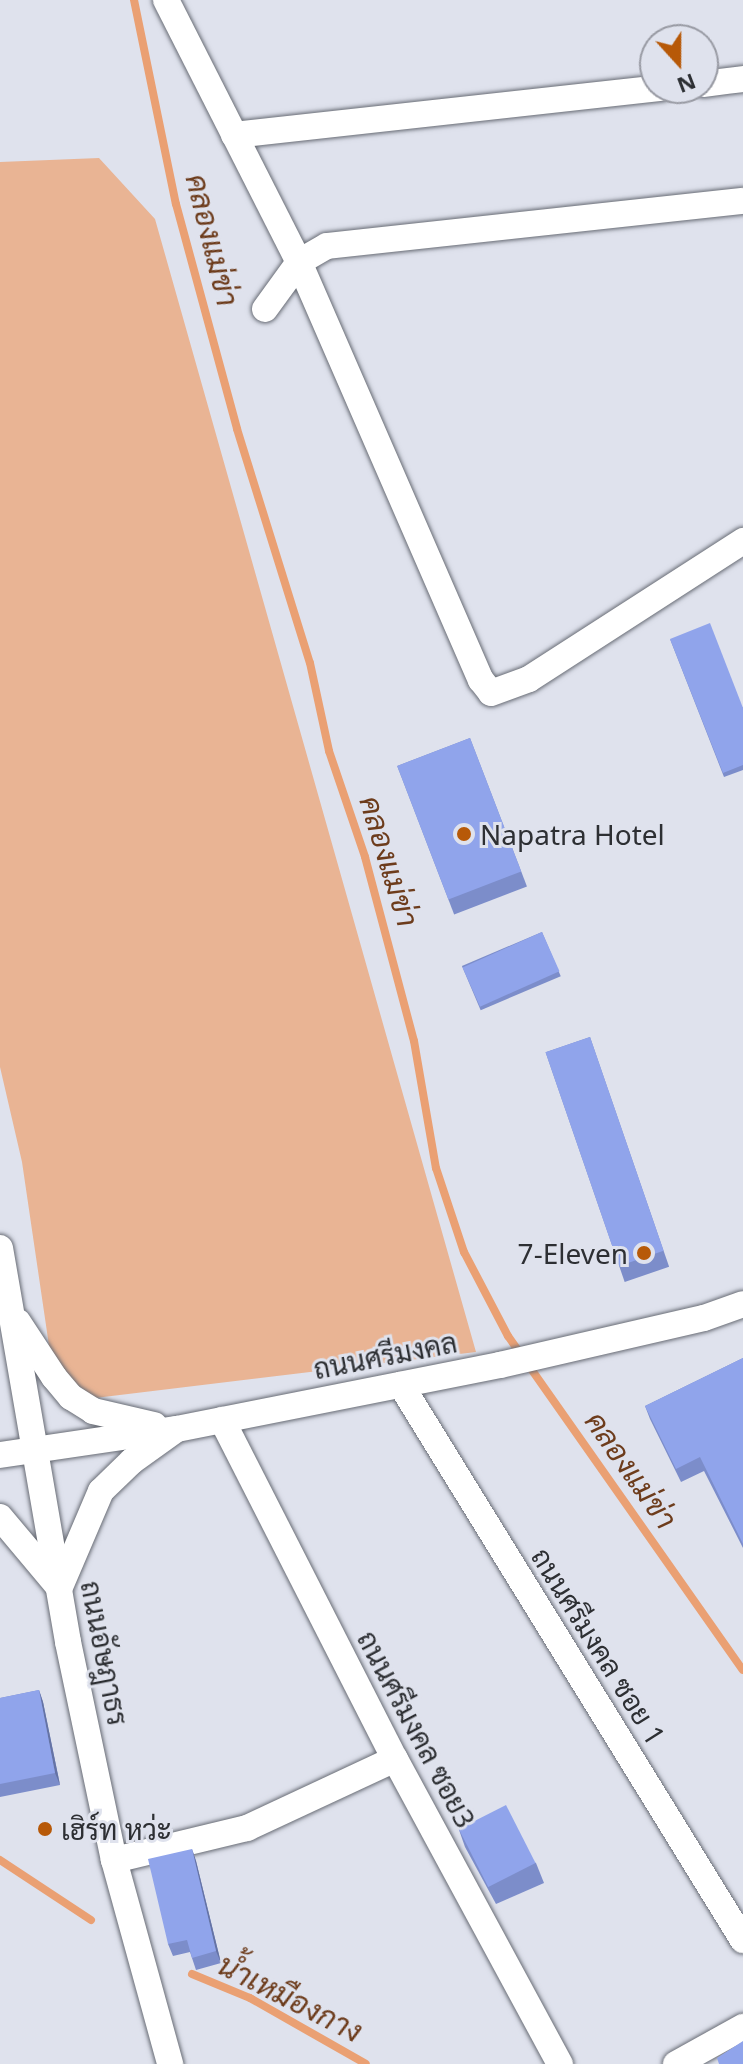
<!DOCTYPE html>
<html>
<head>
<meta charset="utf-8">
<style>
  body { margin:0 }
  #map { position:relative; width:743px; height:2064px; overflow:hidden; background:#dfe2ed; font-family:"Noto Sans",Sarabun,sans-serif }
  div>[style] { position:absolute }
  [style*='--x'] { left:calc(var(--x)*1px); top:calc(var(--y)*1px); width:calc(var(--w)*1px); rotate:calc(var(--a)*1deg) }
  .green>* { inset:0; background:#e9b494 }
  .stream>* { height:8px; margin:-4px; padding:0 4px; transform-origin:4px; border-radius:4px; background:#eaa073 }
  .roads { filter:drop-shadow(0 0 2px #686c75) drop-shadow(0 0 2px #686c75) }
  .minor>* { height:26px; margin:-13px; padding:0 13px; transform-origin:13px; border-radius:13px; background:#fff }
  .wall>* { inset:0; background:#7c8dca; transform-origin:0 0 }
  .shaded-wall>* { inset:0; background:#6573a4 }
  .building>* { inset:0; background:#90a4eb; transform-origin:0 0 }
  .dots>* { width:22px; height:22px; translate:-50% -50%; box-sizing:border-box; border:4px solid #dfe2ed; border-radius:50% }
  span { translate:-50% -50%; white-space:nowrap; text-align:center; line-height:1.15; -webkit-text-stroke:6px #dfe2ed; paint-order:stroke }
  .poi-label { font-size:28px; color:#2d2f33 }
  .left { translate:0 -50%; text-align:left }
  .right { translate:-100% -50%; text-align:right }
  .street-label { font-size:28px; color:#2d2f33 }
  .water-label { font-size:30px; color:#6d3c1c; font-style:italic }
  .north { position:absolute; left:639px; top:24px; width:80px; height:80px; box-sizing:border-box; background:#dfe2ed; border:2px solid #989aa3; border-radius:50%; rotate:159deg; font-size:22px; font-weight:700; line-height:32px; text-align:center; color:#2d2f33 }
  .north::after { content:''; display:block; margin:auto; width:28px; height:36px; background:#b75908; clip-path:polygon(50% 0,100% 100%,50% 72%,0 100%) }
</style>
</head>
<body>
<div id="map">
  <div class="green">
    <div style="clip-path:polygon(99px 158px,155px 219px,476px 1352px,95px 1398px,52px 1366px,22px 1162px,0 1067px,0 162px)"></div>
  </div>
  <div class="stream">
    <div style="--x:134;--y:0;--w:208;--a:78.4"></div>
    <div style="--x:176;--y:204;--w:233;--a:74.8"></div>
    <div style="--x:237;--y:429;--w:245;--a:72.7"></div>
    <div style="--x:310;--y:663;--w:90;--a:77.8"></div>
    <div style="--x:329;--y:751;--w:112;--a:71.2"></div>
    <div style="--x:365;--y:857;--w:190;--a:75.1"></div>
    <div style="--x:414;--y:1041;--w:129;--a:80.2"></div>
    <div style="--x:436;--y:1168;--w:89;--a:71.6"></div>
    <div style="--x:464;--y:1252;--w:95;--a:62.4"></div>
    <div style="--x:508;--y:1336;--w:408;--a:54.9"></div>
    <div style="--x:0;--y:1860;--w:109;--a:33.4"></div>
    <div style="--x:192;--y:1974;--w:63;--a:22.5"></div>
    <div style="--x:250;--y:1998;--w:133;--a:29.6"></div>
  </div>
  <div class="roads">
    <div class="minor">
      <div style="--x:166;--y:0;--w:294;--a:63.1"></div>
      <div style="--x:299;--y:262;--w:456;--a:66.5"></div>
      <div style="--x:481;--y:680;--w:16;--a:52"></div>
      <div style="--x:491;--y:693;--w:40;--a:-20.2"></div>
      <div style="--x:529;--y:679;--w:255;--a:-32.8"></div>
      <div style="--x:703;--y:84;--w:40;--a:-7.1"></div>
      <div style="--x:234;--y:135;--w:430;--a:-6.3"></div>
      <div style="--x:265;--y:309;--w:58;--a:-54.1"></div>
      <div style="--x:299;--y:262;--w:32;--a:-30"></div>
      <div style="--x:327;--y:246;--w:418;--a:-6.2"></div>
      <div style="--x:0;--y:1248;--w:400;--a:80.2"></div>
      <div style="--x:68;--y:1642;--w:223;--a:78.1"></div>
      <div style="--x:114;--y:1860;--w:212;--a:74.6"></div>
      <div style="--x:18;--y:1322;--w:66;--a:56.8"></div>
      <div style="--x:54;--y:1377;--w:26;--a:50"></div>
      <div style="--x:71;--y:1397;--w:26;--a:32"></div>
      <div style="--x:93;--y:1411;--w:63;--a:12.9"></div>
      <div style="--x:401;--y:1385;--w:652;--a:58.36"></div>
      <div style="--x:222;--y:1420;--w:381;--a:63"></div>
      <div style="--x:395;--y:1759;--w:347;--a:61.6"></div>
      <div style="--x:0;--y:1455;--w:179;--a:-8.4"></div>
      <div style="--x:177;--y:1429;--w:329;--a:-11.2"></div>
      <div style="--x:500;--y:1365;--w:209;--a:-13"></div>
      <div style="--x:704;--y:1318;--w:41;--a:-19.7"></div>
      <div style="--x:0;--y:1517;--w:89;--a:50"></div>
      <div style="--x:60;--y:1587;--w:104;--a:-66.9"></div>
      <div style="--x:101;--y:1491;--w:43;--a:-44.1"></div>
      <div style="--x:132;--y:1461;--w:52;--a:-35.5"></div>
      <div style="--x:114;--y:1860;--w:137;--a:-13.5"></div>
      <div style="--x:247;--y:1828;--w:163;--a:-25"></div>
      <div style="--x:676;--y:2064;--w:77;--a:-28.9"></div>
    </div>
  </div>
  <div class="wall">
    <div style="clip-path:polygon(670px 639px,743px 708px,743px 770px,724px 777px)"></div>
    <div style="left:470px;top:738px;width:159px;height:78px;rotate:69deg"></div>
    <div style="left:542px;top:932px;width:48px;height:87px;rotate:67deg"></div>
    <div style="left:590px;top:1037px;width:243px;height:47px;rotate:71deg"></div>
    <div style="clip-path:polygon(743px 1358px,743px 1548px,704px 1471px,681px 1482px,650px 1419px,645px 1406px)"></div>
    <div style="clip-path:polygon(39px 1690px,43px 1702px,60px 1785px,0 1797px,0 1698px)"></div>
    <div style="clip-path:polygon(458px 1827px,536px 1863px,544px 1883px,496px 1904px,465px 1847px)"></div>
    <div style="clip-path:polygon(192px 1849px,196px 1861px,221px 1963px,196px 1970px,190px 1952px,173px 1956px,168px 1944px)"></div>
  </div>
  <div class="shaded-wall">
    <div style="clip-path:polygon(39px 1690px,43px 1702px,60px 1785px,55px 1773px)"></div>
    <div style="clip-path:polygon(192px 1849px,196px 1861px,221px 1963px,216px 1951px)"></div>
  </div>
  <div class="building">
    <div style="clip-path:polygon(710px 623px,743px 708px,743px 765px,723px 773px,670px 639px)"></div>
    <div style="left:470px;top:738px;width:143px;height:78px;rotate:69deg"></div>
    <div style="left:542px;top:932px;width:43px;height:87px;rotate:66deg"></div>
    <div style="left:590px;top:1037px;width:226px;height:47px;rotate:71deg"></div>
    <div style="clip-path:polygon(743px 1358px,743px 1544px,700px 1457px,676px 1469px,645px 1406px)"></div>
    <div style="clip-path:polygon(39px 1690px,55px 1773px,0 1784px,0 1698px)"></div>
    <div style="left:506px;top:1805px;width:65px;height:53px;rotate:63deg"></div>
    <div style="clip-path:polygon(192px 1849px,216px 1951px,192px 1958px,187px 1940px,168px 1944px,148px 1859px)"></div>
    <div style="clip-path:polygon(743px 2041px,743px 2064px,719px 2064px,717px 2058px)"></div>
  </div>
  <div class="dots">
    <div style="left:464px;top:834px;background:#b75908"></div>
    <div style="left:644px;top:1253px;background:#b75908"></div>
    <div style="left:45px;top:1829px;background:#b75908"></div>
  </div>
  <div class="poi-label">
    <span class="left" style="left:480px;top:834px">Napatra Hotel</span>
    <span class="right" style="left:628px;top:1253px">7-Eleven</span>
    <span class="left" style="left:61px;top:1829px">เฮิร์ท หว่ะ</span>
  </div>
  <div class="street-label">
    <span style="left:385px;top:1355px;rotate:-11deg">ถนนศรีมงคล</span>
    <span style="left:599px;top:1646px;rotate:58deg">ถนนศรีมงคล ซอย 1</span>
    <span style="left:105px;top:1653px;rotate:79deg">ถนนอัษฎาธร</span>
    <span style="left:417px;top:1729px;rotate:62deg">ถนนศรีมงคล ซอย3</span>
  </div>
  <div class="water-label">
    <span style="left:212px;top:240px;rotate:76deg">คลองแม่ข่า</span>
    <span style="left:389px;top:861px;rotate:73deg">คลองแม่ข่า</span>
    <span style="left:631px;top:1470px;rotate:55deg">คลองแม่ข่า</span>
    <span style="left:290px;top:1998px;rotate:27deg">น้ำเหมืองกาง</span>
  </div>
  <div class="north">N</div>
</div>
</body>
</html>
